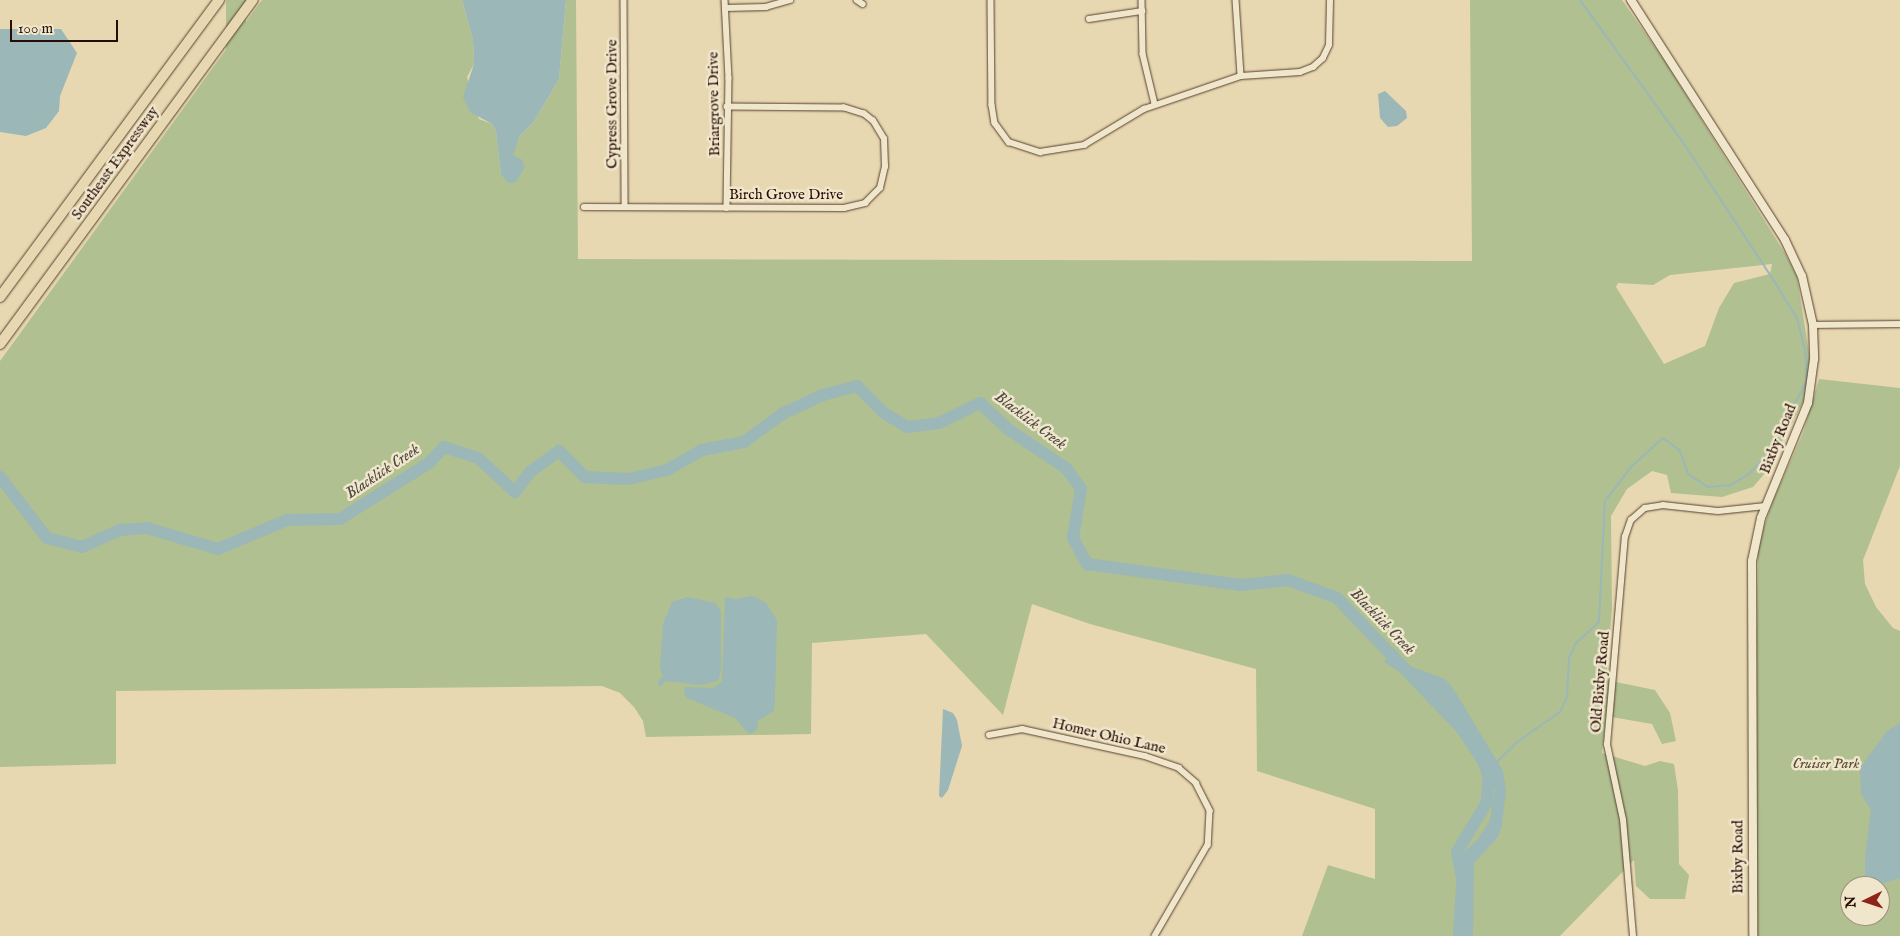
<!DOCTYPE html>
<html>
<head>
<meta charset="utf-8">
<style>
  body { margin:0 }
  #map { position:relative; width:1900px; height:936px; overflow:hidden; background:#e7d8b1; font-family:"IM FELL English",serif }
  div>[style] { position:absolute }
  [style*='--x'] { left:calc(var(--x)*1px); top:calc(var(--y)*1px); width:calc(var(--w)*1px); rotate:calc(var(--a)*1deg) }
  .green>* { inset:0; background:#b0c090; transform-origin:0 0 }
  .water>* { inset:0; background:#9bb7b7 }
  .stream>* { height:2px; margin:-1px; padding:0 1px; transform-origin:1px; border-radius:1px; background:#9bb7b7 }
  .river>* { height:12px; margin:-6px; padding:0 6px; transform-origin:6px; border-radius:6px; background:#9bb7b7 }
  .roads { filter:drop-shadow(0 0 1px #583f2e) drop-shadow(0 0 1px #583f2e) }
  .street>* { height:5.5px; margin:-2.75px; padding:0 2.75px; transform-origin:2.75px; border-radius:2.75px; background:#efe6cc }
  .secondary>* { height:8px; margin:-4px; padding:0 4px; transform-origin:4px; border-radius:4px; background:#efe6cc }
  .highway>* { height:10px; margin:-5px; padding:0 5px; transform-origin:5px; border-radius:5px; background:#e7d8b1 }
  span { translate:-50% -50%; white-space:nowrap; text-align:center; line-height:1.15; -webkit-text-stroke:5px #efe6cc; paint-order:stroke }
  .street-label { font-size:15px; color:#280c03 }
  .park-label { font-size:15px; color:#584b34; font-style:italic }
  .water-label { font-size:16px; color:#504842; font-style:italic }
  .north { position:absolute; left:1840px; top:876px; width:50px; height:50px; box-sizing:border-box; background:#efe6cc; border:1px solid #9f8f7c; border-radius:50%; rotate:266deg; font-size:14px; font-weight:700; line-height:20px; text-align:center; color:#280c03 }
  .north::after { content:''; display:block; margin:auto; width:18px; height:22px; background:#8f2418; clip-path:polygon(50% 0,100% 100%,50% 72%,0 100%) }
  .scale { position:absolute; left:10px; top:20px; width:108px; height:22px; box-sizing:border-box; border:2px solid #280c03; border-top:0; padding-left:6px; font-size:15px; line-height:18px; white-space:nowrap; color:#280c03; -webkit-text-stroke:4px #efe6cc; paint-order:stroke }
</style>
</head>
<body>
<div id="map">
  <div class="green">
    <div style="left:226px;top:0;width:20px;height:382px"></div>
    <div style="clip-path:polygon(evenodd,262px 0,462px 0,473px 40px,474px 64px,467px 77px,479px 119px,492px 124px,496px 132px,501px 174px,519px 137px,533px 123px,559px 79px,566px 0,576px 0,578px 259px,1472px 261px,1470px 0,1622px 0,1666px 63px,1786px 255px,1797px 277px,1811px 366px,1804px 400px,1766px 472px,1753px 487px,1722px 497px,1671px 493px,1667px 475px,1652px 471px,1627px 489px,1611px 516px,1612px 608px,1606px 680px,1655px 690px,1670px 713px,1676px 741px,1662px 744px,1652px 724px,1606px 716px,1602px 753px,1645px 766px,1660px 761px,1674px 764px,1678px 790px,1679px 864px,1689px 875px,1685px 899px,1650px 899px,1636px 886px,1634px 860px,1560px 936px,1302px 936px,1328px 865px,1375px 879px,1375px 809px,1257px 771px,1256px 669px,1090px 624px,1032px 604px,1003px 715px,926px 634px,812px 643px,811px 734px,646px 737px,643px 721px,634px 707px,620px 693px,602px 686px,116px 691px,116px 764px,0 767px,0 361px,262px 0,1772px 264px,1770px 274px,1734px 283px,1719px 308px,1705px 346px,1664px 364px,1616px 287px,1618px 283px,1653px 285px,1670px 275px,1772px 264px)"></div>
    <div style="clip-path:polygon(evenodd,1819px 379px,1900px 388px,1900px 466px,1863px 560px,1865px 584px,1876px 607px,1893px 628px,1900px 631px,1900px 936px,1753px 936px,1751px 627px,1757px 627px,1758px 545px,1772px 503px,1803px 433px,1819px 379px,1850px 886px,1880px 886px,1880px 916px,1850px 916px,1850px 886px)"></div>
  </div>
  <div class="water">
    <div style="clip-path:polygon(462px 0,566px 0,559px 79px,533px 123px,519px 137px,513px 155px,521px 159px,525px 167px,516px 182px,508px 183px,501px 174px,496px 132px,492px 124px,470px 112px,463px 97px,474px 64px,473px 40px)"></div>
    <div style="clip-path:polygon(0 29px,61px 29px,77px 53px,60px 96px,59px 111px,46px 128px,26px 136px,0 132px)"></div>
    <div style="clip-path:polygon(1385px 91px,1406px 111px,1407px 118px,1397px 126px,1388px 127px,1380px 118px,1378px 94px)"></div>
    <div style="clip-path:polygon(752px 596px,765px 602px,777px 620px,775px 697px,774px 711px,758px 721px,757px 730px,749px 734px,735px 718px,687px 698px,684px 693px,685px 687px,713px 688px,722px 682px,725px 597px,735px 599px)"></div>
    <div style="clip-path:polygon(687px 597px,715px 603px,721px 611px,721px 671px,718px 681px,701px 685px,666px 681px,660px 687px,657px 683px,663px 676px,660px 668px,663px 624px,672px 602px)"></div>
    <div style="clip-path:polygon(1395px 649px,1410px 666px,1445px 679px,1453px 688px,1503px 771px,1506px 790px,1502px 825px,1498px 837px,1474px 863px,1473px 936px,1453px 936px,1457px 868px,1463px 853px,1478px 839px,1490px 820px,1495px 788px,1489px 779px,1484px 781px,1468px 737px,1444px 700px,1384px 662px)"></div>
    <div style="clip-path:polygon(943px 709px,953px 713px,957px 720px,962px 746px,948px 790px,942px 798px,939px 796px)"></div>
    <div style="clip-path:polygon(1900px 723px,1900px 878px,1881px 884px,1869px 884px,1865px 877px,1865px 856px,1871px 810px,1861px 794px,1860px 768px,1887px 731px)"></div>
  </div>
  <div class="stream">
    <div style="--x:1497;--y:762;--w:28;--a:-45"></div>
    <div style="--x:1517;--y:742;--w:52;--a:-34.9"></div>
    <div style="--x:1560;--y:712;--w:17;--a:-65"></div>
    <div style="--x:1567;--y:697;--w:39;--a:-87"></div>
    <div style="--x:1569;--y:658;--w:17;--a:-65"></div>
    <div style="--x:1576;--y:643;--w:31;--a:-42"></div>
    <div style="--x:1599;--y:622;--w:121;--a:-87.2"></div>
    <div style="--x:1605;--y:501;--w:43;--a:-52.6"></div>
    <div style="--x:1631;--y:467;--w:43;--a:-42.2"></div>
    <div style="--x:1663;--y:438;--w:21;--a:37"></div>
    <div style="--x:1680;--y:451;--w:24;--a:71"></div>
    <div style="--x:1688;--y:474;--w:24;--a:33"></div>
    <div style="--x:1708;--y:487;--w:23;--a:-5"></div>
    <div style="--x:1731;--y:485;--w:22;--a:-32"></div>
    <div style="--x:1750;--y:473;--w:33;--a:-47"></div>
    <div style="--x:1772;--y:449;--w:77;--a:-63.1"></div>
    <div style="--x:1807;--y:380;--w:30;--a:-94"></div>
    <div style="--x:1805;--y:350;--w:33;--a:-104"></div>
    <div style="--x:1797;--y:318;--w:36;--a:-122"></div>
    <div style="--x:1778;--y:287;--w:175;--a:-123.3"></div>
    <div style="--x:1682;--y:141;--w:174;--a:-125.9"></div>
  </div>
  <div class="river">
    <div style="--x:0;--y:477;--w:77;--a:52.4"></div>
    <div style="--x:47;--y:538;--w:36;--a:14"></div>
    <div style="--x:82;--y:547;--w:42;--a:-24.1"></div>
    <div style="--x:120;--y:530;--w:27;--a:-4"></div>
    <div style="--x:147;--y:528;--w:74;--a:16.5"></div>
    <div style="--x:218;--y:549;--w:75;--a:-22.8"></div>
    <div style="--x:287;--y:520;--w:53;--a:-1.1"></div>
    <div style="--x:340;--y:519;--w:105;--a:-32.2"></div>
    <div style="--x:429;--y:463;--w:22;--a:-47"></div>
    <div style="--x:444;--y:447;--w:36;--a:18"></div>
    <div style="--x:478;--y:458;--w:50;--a:42.6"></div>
    <div style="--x:515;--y:492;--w:25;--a:-53"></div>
    <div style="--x:530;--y:472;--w:36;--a:-36"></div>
    <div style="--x:559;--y:451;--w:37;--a:45"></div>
    <div style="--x:585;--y:477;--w:43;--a:2.7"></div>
    <div style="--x:628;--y:479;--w:40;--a:-13"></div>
    <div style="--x:667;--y:470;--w:40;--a:-29.7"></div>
    <div style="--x:702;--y:450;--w:43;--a:-10.8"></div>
    <div style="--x:744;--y:442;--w:47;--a:-36.4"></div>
    <div style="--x:782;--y:414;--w:45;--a:-24.9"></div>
    <div style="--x:823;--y:395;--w:35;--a:-15"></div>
    <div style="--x:857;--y:386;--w:38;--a:45"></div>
    <div style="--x:884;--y:413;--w:27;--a:31"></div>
    <div style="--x:907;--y:427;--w:32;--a:-7"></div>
    <div style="--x:939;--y:423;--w:46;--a:-26"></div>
    <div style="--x:980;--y:403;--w:38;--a:43"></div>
    <div style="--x:1008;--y:429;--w:71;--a:34.1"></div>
    <div style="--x:1067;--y:469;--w:24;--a:55"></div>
    <div style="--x:1081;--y:489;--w:50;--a:99.3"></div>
    <div style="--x:1073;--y:538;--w:30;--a:62"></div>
    <div style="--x:1087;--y:564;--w:155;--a:7.8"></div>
    <div style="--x:1241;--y:585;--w:47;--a:-6.1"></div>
    <div style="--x:1288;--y:580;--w:52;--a:20.2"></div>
    <div style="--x:1337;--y:598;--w:181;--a:46.3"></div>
    <div style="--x:1462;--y:729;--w:49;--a:56.6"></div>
    <div style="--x:1489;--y:770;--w:32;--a:94"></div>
    <div style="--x:1487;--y:802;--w:58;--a:121"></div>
    <div style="--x:1457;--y:852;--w:26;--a:79"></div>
  </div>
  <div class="roads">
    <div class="street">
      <div style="--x:624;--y:0;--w:207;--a:89.7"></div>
      <div style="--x:725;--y:0;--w:78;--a:87.1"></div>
      <div style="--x:729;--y:78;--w:130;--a:90.9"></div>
      <div style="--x:857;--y:0;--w:7;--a:34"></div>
      <div style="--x:991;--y:0;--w:105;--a:89.5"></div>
      <div style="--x:992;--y:105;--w:18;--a:81"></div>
      <div style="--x:995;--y:123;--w:24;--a:54"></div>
      <div style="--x:1009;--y:142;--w:33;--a:18"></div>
      <div style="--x:1040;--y:152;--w:45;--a:-9"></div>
      <div style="--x:1084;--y:145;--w:70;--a:-31"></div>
      <div style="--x:1144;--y:109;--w:102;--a:-18.8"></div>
      <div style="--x:1241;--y:76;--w:59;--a:-3.9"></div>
      <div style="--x:1300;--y:72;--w:14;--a:-21"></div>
      <div style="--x:1313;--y:67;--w:13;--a:-42"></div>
      <div style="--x:1323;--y:58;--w:14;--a:-65"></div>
      <div style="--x:1329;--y:45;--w:45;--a:-88.7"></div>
      <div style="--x:1142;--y:0;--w:54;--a:88.9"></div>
      <div style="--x:1143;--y:54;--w:51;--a:76.5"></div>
      <div style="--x:1236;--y:0;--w:76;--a:86.2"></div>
      <div style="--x:725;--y:8;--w:41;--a:-1.4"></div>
      <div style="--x:766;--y:7;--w:25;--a:-16"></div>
      <div style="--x:1089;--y:19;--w:54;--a:-8.6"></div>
      <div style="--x:584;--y:207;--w:260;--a:0.2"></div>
      <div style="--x:844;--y:208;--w:22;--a:-13"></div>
      <div style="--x:865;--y:203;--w:21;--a:-45"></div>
      <div style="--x:880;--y:188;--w:22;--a:-77"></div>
      <div style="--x:885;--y:167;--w:28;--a:-92"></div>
      <div style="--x:884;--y:139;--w:21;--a:-121"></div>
      <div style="--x:873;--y:121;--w:11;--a:-142"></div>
      <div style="--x:864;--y:114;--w:21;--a:-163"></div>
      <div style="--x:844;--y:108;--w:117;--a:-179.5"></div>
      <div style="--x:1813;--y:325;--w:87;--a:-0.7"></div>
      <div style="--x:1719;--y:511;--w:46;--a:-6.2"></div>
      <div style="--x:989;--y:735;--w:34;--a:-10"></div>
      <div style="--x:1022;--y:729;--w:126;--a:12.4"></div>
      <div style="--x:1145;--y:756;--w:36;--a:19"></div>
      <div style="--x:1179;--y:768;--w:23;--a:41"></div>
      <div style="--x:1196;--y:783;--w:31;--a:63"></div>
      <div style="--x:1210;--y:811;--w:34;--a:93"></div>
      <div style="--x:1208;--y:845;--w:105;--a:120.2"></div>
      <div style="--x:1633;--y:936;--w:116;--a:-94.9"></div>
      <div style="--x:1623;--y:820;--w:77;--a:-102"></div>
      <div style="--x:1607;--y:745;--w:209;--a:-85.1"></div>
      <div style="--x:1625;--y:537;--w:18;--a:-71"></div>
      <div style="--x:1631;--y:520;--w:18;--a:-41"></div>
      <div style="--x:1645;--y:508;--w:18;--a:-9"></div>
      <div style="--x:1663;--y:505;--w:54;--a:6.3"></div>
    </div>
    <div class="secondary">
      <div style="--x:1631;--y:0;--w:285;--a:57.3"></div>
      <div style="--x:1785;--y:240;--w:40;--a:65"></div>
      <div style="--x:1802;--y:276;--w:50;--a:77.3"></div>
      <div style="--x:1813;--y:325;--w:34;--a:88"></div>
      <div style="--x:1814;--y:359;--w:44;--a:97.8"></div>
      <div style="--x:1808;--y:403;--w:124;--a:112.2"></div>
      <div style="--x:1761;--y:518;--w:44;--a:101.8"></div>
      <div style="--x:1752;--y:561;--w:375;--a:89.8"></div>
    </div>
    <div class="highway">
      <div style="--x:0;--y:297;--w:369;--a:-53.6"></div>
      <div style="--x:0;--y:344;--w:427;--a:-53.7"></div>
    </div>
  </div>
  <div class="street-label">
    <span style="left:612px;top:104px;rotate:-90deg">Cypress Grove Drive</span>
    <span style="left:714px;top:104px;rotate:-91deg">Briargrove Drive</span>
    <span style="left:115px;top:163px;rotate:-54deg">Southeast Expressway</span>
    <span style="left:786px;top:195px">Birch Grove Drive</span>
    <span style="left:1778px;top:439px;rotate:-68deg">Bixby Road</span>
    <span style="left:1600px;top:682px;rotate:-85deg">Old Bixby Road</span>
    <span style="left:1109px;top:736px;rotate:13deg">Homer Ohio Lane</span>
    <span style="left:1738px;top:857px;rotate:-90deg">Bixby Road</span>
  </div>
  <div class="park-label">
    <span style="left:1826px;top:764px">Cruiser Park</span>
  </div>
  <div class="water-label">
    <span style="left:1030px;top:421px;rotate:37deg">Blacklick Creek</span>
    <span style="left:383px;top:472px;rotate:-34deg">Blacklick Creek</span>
    <span style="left:1382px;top:622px;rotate:46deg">Blacklick Creek</span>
  </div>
  <div class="north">N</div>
  <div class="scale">100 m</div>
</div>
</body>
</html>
